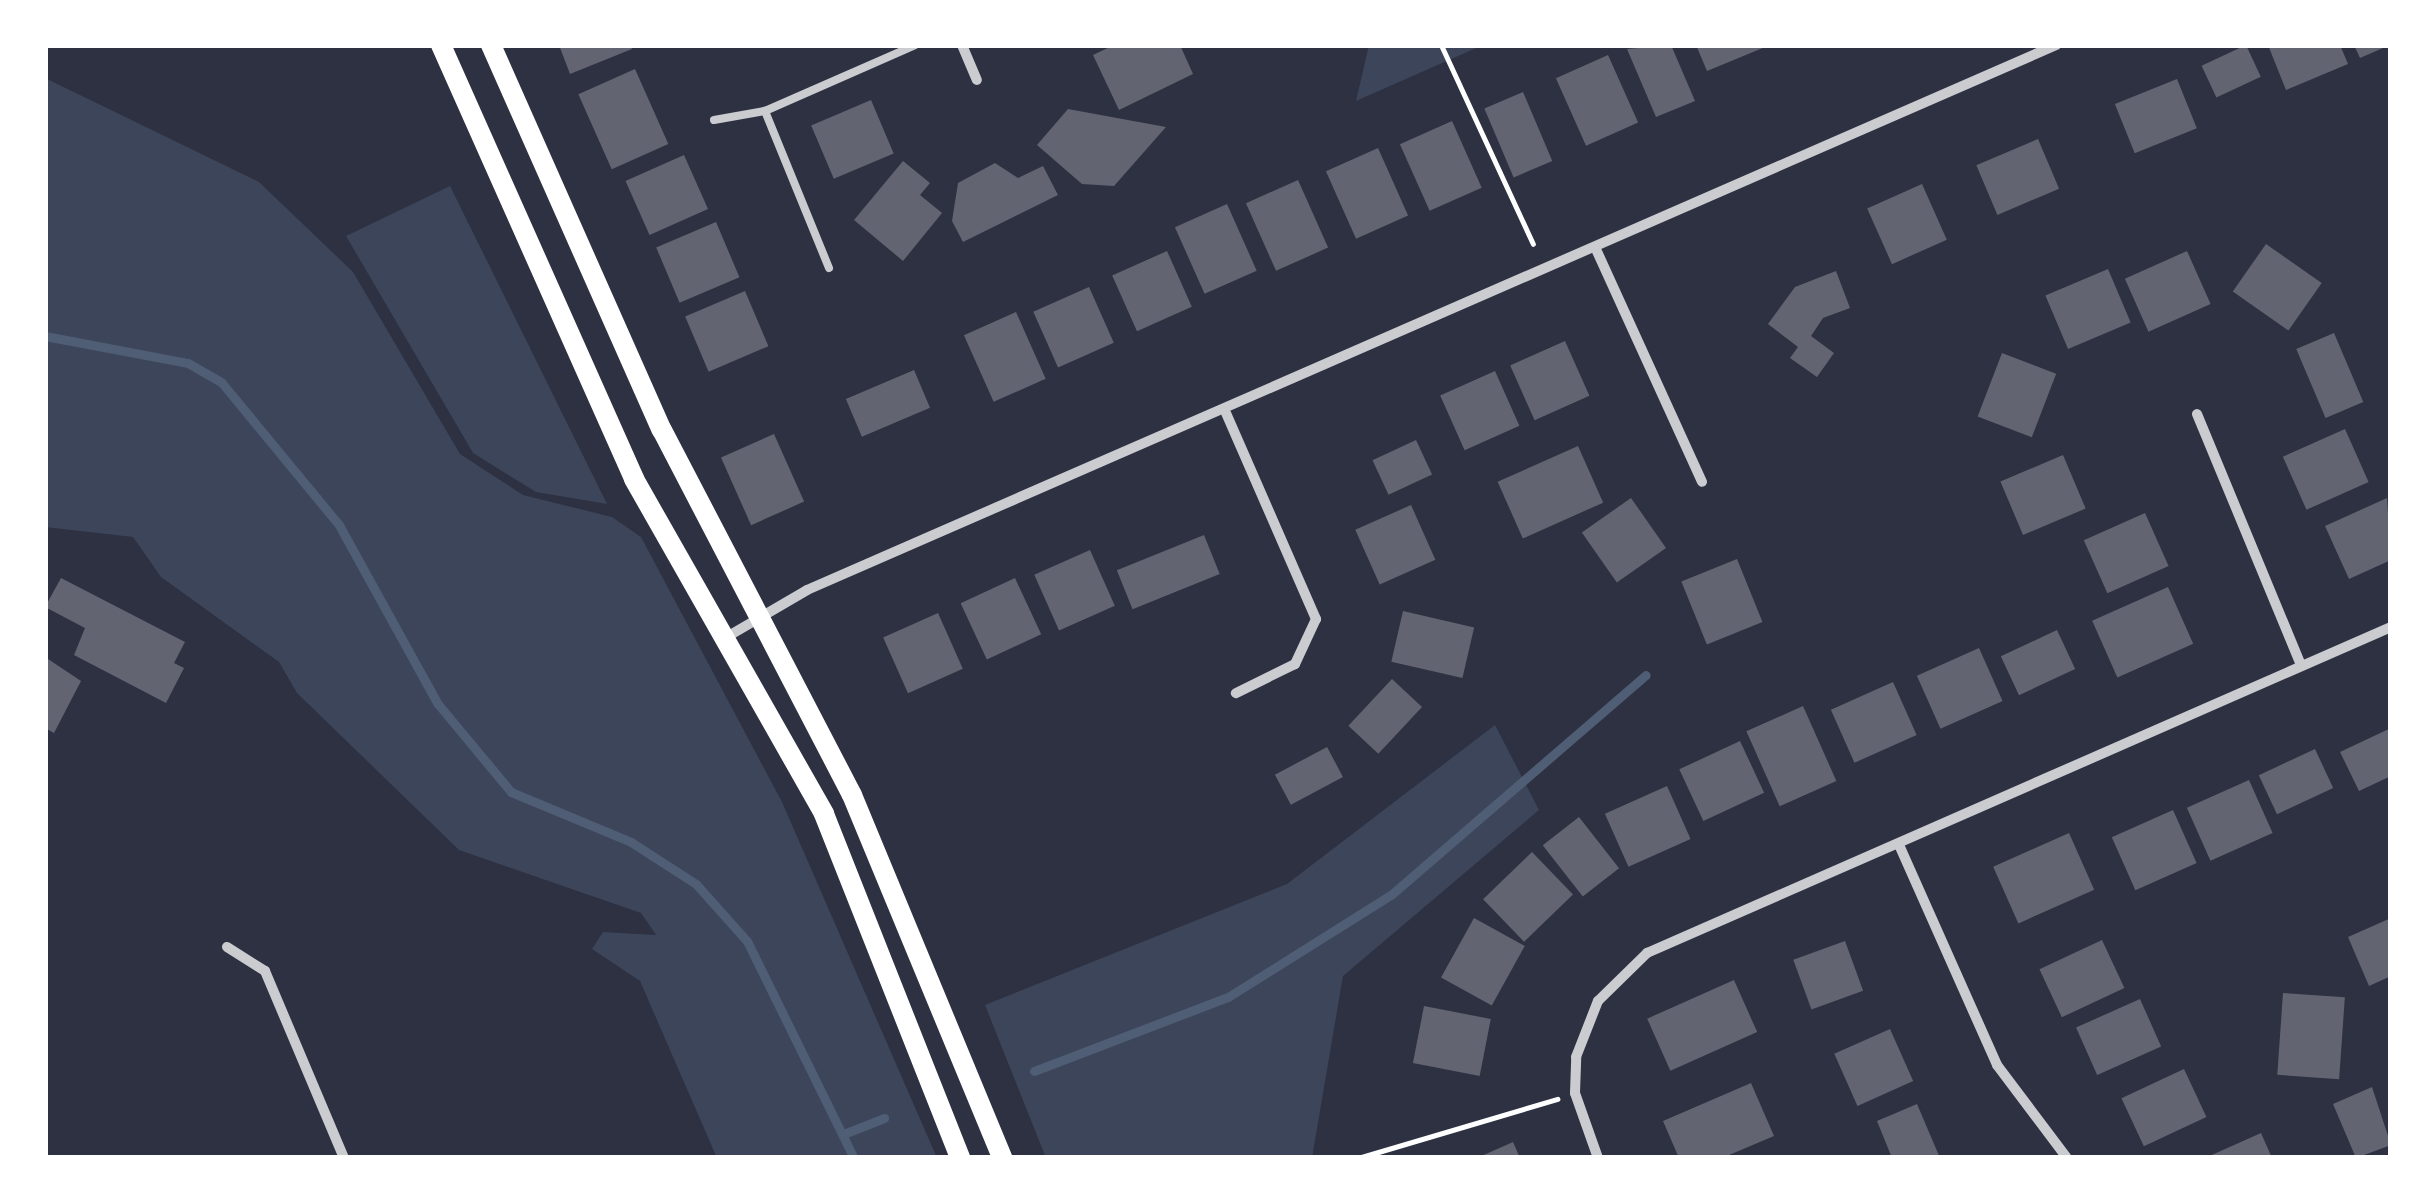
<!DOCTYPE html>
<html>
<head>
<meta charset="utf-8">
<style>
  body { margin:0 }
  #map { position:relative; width:2436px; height:1203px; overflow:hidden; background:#2d3142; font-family:"Fira Sans Condensed",sans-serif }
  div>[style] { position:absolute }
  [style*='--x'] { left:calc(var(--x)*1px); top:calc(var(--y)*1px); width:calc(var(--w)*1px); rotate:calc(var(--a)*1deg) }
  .green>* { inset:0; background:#3c4559 }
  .stream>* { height:9px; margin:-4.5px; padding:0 4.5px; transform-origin:4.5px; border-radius:4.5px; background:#4f5d75 }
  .building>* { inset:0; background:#626471; transform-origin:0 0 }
  .path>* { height:5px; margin:-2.5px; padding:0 2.5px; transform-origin:2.5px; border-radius:2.5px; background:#fff }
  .service>* { height:8px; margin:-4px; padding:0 4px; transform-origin:4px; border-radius:4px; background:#caccd0 }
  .minor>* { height:10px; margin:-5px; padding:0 5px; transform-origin:5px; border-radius:5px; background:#caccd0 }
  .secondary>* { height:20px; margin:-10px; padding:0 10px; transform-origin:10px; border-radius:10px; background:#fff }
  span { translate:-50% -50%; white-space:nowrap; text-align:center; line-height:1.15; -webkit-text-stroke:10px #fff; paint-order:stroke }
  .frame { position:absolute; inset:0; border:48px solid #fff; pointer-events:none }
</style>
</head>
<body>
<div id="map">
  <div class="green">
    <div style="clip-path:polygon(1369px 45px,1483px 45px,1356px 101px)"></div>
    <div style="clip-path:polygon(45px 78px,259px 182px,353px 272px,460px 454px,523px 495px,612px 517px,641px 537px,782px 802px,937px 1158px,717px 1158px,640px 981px,592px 949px,603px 932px,656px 935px,641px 913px,459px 850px,297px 693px,279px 662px,161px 577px,133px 537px,45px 527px)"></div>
    <div style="clip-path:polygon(450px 186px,607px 504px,536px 492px,473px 453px,346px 236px)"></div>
    <div style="clip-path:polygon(1495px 725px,1539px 810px,1343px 976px,1312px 1158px,1046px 1158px,985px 1005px,1287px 884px)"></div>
  </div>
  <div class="stream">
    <div style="--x:45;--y:336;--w:146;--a:10.7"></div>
    <div style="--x:188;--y:363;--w:39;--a:30"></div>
    <div style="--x:222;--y:383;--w:184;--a:50.5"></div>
    <div style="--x:339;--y:525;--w:205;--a:61.1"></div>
    <div style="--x:438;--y:704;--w:114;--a:50.3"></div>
    <div style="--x:511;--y:792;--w:130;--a:22.6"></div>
    <div style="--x:631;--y:842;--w:77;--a:32.9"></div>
    <div style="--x:696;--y:884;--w:76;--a:48.2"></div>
    <div style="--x:747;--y:941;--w:242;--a:63.8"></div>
    <div style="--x:1034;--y:1071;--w:208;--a:-20.9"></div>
    <div style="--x:1228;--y:997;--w:194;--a:-32.1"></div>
    <div style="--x:1392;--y:894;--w:335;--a:-40.8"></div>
    <div style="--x:846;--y:1133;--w:41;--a:-21.5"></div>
  </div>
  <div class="building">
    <div style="clip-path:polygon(559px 45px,630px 45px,632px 49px,570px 74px)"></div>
    <div style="clip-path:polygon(1114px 45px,1180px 45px,1193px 74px,1119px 110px,1093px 55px)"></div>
    <div style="clip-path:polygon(1671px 45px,1695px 101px,1656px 117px,1627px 49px)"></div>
    <div style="clip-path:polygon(1696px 45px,1770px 45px,1707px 71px)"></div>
    <div style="left:2246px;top:45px;width:35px;height:49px;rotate:65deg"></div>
    <div style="clip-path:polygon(2268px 45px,2340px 45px,2348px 64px,2286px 90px)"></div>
    <div style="clip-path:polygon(2354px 45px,2390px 45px,2360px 58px)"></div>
    <div style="left:1608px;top:55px;width:74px;height:57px;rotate:66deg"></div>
    <div style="left:635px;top:69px;width:82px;height:62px;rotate:66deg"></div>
    <div style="left:2177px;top:79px;width:53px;height:67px;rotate:68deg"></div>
    <div style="left:1523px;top:92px;width:75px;height:42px;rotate:67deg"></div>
    <div style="left:871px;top:100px;width:58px;height:65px;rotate:67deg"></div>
    <div style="clip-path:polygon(1068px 109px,1166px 127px,1114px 186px,1082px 184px,1037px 145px)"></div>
    <div style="left:1452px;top:121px;width:73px;height:57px;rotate:66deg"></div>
    <div style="left:2038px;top:139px;width:54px;height:67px;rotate:67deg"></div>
    <div style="left:1378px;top:148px;width:74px;height:57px;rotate:66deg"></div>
    <div style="left:684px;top:155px;width:59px;height:64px;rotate:66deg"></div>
    <div style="clip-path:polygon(903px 161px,930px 183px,920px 195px,942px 213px,903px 261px,854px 220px)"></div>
    <div style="clip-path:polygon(995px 163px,1018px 178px,1043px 166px,1058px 195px,963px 242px,952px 221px,958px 183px)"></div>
    <div style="left:1298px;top:180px;width:74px;height:57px;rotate:66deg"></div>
    <div style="left:1922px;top:184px;width:61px;height:60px;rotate:66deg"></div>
    <div style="left:1227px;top:204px;width:73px;height:57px;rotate:66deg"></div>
    <div style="left:716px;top:222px;width:60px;height:65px;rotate:67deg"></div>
    <div style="left:2266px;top:244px;width:68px;height:58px;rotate:35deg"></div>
    <div style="left:1167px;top:251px;width:61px;height:60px;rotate:66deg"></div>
    <div style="left:2187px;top:251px;width:58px;height:68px;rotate:66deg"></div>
    <div style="left:2108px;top:269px;width:58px;height:68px;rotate:67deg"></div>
    <div style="clip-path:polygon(1836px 271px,1850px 308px,1823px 318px,1811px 336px,1834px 353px,1817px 377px,1790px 358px,1798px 347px,1768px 324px,1795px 287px)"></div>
    <div style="left:1089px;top:287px;width:61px;height:61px;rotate:66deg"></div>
    <div style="left:745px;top:291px;width:60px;height:65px;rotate:67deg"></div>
    <div style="left:1016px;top:312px;width:73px;height:57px;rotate:66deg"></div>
    <div style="left:2334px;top:333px;width:75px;height:41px;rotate:67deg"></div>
    <div style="left:1565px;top:341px;width:60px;height:60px;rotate:66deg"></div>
    <div style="left:2002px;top:353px;width:58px;height:68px;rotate:21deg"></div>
    <div style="left:914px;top:370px;width:41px;height:74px;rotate:67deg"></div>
    <div style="left:1495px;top:371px;width:60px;height:60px;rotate:66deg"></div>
    <div style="left:2345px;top:429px;width:58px;height:68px;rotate:66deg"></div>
    <div style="left:774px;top:434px;width:74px;height:58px;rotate:66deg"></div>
    <div style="left:1416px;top:440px;width:38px;height:48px;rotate:65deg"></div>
    <div style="left:1578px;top:446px;width:62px;height:88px;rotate:66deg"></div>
    <div style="left:2063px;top:455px;width:58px;height:68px;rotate:67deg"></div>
    <div style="left:1631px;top:498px;width:61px;height:60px;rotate:55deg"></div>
    <div style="clip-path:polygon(2387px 498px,2391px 560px,2349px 579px,2325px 526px)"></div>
    <div style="left:1411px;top:505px;width:60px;height:61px;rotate:66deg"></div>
    <div style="left:2145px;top:513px;width:58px;height:67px;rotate:66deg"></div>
    <div style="left:1204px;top:535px;width:42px;height:94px;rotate:68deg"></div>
    <div style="left:1090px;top:550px;width:61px;height:61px;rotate:66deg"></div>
    <div style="left:1737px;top:559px;width:68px;height:60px;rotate:68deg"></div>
    <div style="clip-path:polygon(61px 578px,185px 642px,174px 663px,184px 668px,166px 703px,74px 655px,85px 628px,45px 607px)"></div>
    <div style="left:1015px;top:578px;width:62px;height:60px;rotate:65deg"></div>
    <div style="left:2168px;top:587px;width:62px;height:83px;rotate:66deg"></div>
    <div style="left:1403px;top:611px;width:73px;height:52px;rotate:13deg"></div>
    <div style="left:938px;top:613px;width:61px;height:60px;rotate:66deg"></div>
    <div style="left:2057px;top:630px;width:43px;height:62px;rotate:65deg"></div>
    <div style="left:1979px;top:648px;width:58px;height:68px;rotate:66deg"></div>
    <div style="clip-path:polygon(45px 657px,81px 681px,54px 733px,45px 728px)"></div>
    <div style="left:1392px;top:679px;width:41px;height:64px;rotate:43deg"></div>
    <div style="left:1893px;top:682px;width:58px;height:68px;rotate:66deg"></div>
    <div style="left:1803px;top:706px;width:82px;height:62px;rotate:66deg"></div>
    <div style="clip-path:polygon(2391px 728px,2391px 776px,2359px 791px,2340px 752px)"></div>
    <div style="left:1740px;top:741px;width:57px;height:67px;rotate:65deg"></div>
    <div style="left:1327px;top:747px;width:34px;height:59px;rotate:62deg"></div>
    <div style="left:2315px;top:749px;width:43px;height:62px;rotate:65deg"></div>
    <div style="left:2249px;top:780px;width:58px;height:68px;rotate:66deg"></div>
    <div style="left:1667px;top:786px;width:58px;height:68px;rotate:66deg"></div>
    <div style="left:2173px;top:810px;width:58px;height:67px;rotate:66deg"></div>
    <div style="left:1579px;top:817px;width:65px;height:46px;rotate:52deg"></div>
    <div style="left:2069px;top:833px;width:62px;height:83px;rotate:66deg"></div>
    <div style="left:1532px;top:852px;width:59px;height:68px;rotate:46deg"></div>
    <div style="left:1474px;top:918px;width:58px;height:68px;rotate:29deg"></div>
    <div style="clip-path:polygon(2391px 918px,2391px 976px,2369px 986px,2348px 937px)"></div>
    <div style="left:2102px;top:940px;width:53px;height:69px;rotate:65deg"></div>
    <div style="left:1845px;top:941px;width:53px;height:55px;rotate:70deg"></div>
    <div style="left:1734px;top:980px;width:57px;height:95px;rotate:66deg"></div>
    <div style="left:2283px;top:993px;width:62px;height:82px;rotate:4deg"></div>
    <div style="left:2140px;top:999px;width:52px;height:70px;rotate:66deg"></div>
    <div style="left:1424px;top:1006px;width:68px;height:58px;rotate:11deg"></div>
    <div style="left:1890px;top:1029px;width:57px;height:61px;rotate:66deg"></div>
    <div style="left:2184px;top:1069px;width:53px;height:69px;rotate:65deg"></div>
    <div style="clip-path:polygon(1751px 1083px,1774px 1136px,1722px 1158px,1679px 1158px,1663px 1121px)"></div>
    <div style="clip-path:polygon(2372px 1087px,2391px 1145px,2356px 1158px,2333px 1104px)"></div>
    <div style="clip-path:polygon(1917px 1104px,1940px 1158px,1892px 1158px,1877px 1121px)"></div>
    <div style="clip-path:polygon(2261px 1133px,2272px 1158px,2205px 1158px)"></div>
    <div style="clip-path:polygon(1513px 1142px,1520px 1158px,1477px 1158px)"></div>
  </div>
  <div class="path">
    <div style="--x:1441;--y:45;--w:219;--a:65.2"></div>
    <div style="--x:1358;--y:1158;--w:208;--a:-16.5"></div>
  </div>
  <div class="service">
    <div style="--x:714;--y:120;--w:52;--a:-10"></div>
    <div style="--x:829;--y:268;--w:170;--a:-112.2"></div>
    <div style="--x:765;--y:111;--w:164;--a:-23.7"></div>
  </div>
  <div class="minor">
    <div style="--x:962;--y:45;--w:38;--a:67"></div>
    <div style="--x:1595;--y:247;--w:258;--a:65.5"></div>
    <div style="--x:1226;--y:413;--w:225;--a:66.4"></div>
    <div style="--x:1316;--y:619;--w:50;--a:115"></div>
    <div style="--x:1295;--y:664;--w:66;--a:153.8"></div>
    <div style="--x:2197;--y:414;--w:272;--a:67.5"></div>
    <div style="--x:725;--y:638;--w:95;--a:-30.3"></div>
    <div style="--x:807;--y:590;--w:1363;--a:-23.57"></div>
    <div style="--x:1900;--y:847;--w:239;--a:66"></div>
    <div style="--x:1997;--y:1065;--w:116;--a:53"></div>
    <div style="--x:227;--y:947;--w:45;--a:32.3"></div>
    <div style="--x:265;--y:971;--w:203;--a:67.1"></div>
    <div style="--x:1598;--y:1158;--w:69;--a:-109.5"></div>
    <div style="--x:1575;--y:1093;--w:36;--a:-88"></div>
    <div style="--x:1576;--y:1057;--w:60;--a:-68.6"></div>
    <div style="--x:1598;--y:1001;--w:69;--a:-44.4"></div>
    <div style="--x:1647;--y:953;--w:812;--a:-23.66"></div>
  </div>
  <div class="secondary">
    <div style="--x:441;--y:45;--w:475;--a:66"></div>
    <div style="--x:634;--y:479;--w:385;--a:60.4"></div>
    <div style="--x:824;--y:814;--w:370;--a:68.4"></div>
    <div style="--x:491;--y:45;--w:421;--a:66.1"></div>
    <div style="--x:662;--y:430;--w:411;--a:62.5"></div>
    <div style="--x:852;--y:795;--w:393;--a:67.5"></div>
  </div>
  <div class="frame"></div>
</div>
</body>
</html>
